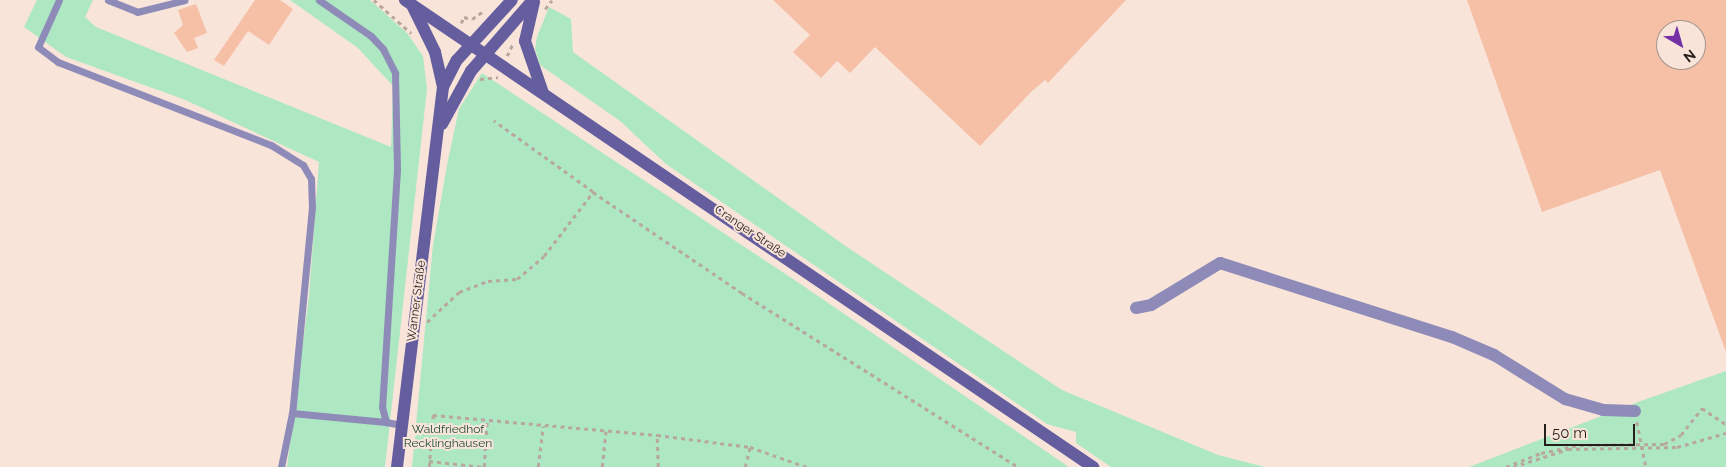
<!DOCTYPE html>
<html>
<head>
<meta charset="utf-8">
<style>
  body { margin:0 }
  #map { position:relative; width:1726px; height:467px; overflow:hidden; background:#f9e4da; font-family:Raleway,sans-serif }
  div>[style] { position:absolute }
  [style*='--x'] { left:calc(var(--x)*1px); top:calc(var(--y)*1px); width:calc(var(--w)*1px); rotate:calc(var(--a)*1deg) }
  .green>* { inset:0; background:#ade8c2 }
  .building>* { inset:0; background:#f6c0a7 }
  .path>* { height:2.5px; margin-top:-1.25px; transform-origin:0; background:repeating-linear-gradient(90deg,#b8a79f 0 4px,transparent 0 8px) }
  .lane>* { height:7px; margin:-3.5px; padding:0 3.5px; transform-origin:3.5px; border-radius:3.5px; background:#8e8bb8 }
  .street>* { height:12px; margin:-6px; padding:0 6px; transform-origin:6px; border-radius:6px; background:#8e8bb8 }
  .secondary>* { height:12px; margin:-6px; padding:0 6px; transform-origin:6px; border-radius:6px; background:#645d9e }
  span { translate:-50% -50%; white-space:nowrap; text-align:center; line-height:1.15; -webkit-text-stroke:4px #f9e4da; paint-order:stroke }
  .street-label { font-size:12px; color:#251e1a }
  .park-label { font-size:12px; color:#1c4d32 }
  .north { position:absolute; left:1656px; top:20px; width:50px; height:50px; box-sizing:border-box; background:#f9e4da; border:1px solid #a4958d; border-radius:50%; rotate:142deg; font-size:14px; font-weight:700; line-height:20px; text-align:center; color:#251e1a }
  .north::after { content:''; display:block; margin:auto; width:18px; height:22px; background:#7331a5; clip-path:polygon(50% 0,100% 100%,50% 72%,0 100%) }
  .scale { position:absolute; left:1544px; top:424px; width:91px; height:22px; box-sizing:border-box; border:2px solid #251e1a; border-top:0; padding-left:6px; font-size:15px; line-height:18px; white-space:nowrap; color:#251e1a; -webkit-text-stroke:4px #f9e4da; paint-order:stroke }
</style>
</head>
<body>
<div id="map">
  <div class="green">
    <div style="clip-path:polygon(37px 0,93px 0,85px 17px,96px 27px,391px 147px,393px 86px,358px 48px,290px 0,370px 0,407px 33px,423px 56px,427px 89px,385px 467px,287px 467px,309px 296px,319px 162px,183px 99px,66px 57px,24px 27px)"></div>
    <div style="clip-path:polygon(549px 7px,571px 19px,573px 52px,847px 247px,1062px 390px,1218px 455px,1265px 467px,1111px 467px,1076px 443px,1076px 432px,1047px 424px,666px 164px,620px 121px,540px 65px,535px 49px,537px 37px)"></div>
    <div style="clip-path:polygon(482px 73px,796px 281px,1069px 467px,412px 467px,433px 245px,448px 160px,459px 109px)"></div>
    <div style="clip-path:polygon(1726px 371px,1726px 467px,1469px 467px,1638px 402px)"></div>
  </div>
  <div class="building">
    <div style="clip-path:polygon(255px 0,280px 0,293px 9px,269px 45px,248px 31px,224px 66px,214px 60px)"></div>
    <div style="clip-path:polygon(773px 0,1126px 0,1048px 83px,1045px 80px,1031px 92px,980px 146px,875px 47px,850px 73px,837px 61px,821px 78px,793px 52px,810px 35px)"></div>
    <div style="clip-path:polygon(evenodd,1467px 0,1726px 0,1726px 352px,1660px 170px,1542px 212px,1467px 0,1666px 30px,1696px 30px,1696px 60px,1666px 60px,1666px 30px)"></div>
    <div style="clip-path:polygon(196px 4px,207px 33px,194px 38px,198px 48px,187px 52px,174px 33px,183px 25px,178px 10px)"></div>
  </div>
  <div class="path">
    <div style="--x:374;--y:0;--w:50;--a:41.7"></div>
    <div style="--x:545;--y:9;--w:11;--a:-52"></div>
    <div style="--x:461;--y:23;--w:7;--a:-63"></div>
    <div style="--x:464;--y:17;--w:8;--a:14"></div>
    <div style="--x:472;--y:19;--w:16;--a:-35"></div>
    <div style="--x:507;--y:56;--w:14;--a:-65"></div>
    <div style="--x:480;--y:79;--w:18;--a:-6"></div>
    <div style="--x:593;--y:192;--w:180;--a:34.1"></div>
    <div style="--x:742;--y:293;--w:326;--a:32.2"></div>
    <div style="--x:427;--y:322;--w:44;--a:-43.2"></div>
    <div style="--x:459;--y:292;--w:31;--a:-21"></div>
    <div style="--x:488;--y:281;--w:29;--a:-4"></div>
    <div style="--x:517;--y:279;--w:35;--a:-40"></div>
    <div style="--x:544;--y:256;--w:81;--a:-52.6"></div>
    <div style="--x:593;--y:192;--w:122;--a:-144.4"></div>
    <div style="--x:1637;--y:422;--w:46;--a:78.7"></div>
    <div style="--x:429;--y:461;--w:55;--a:6.2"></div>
    <div style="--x:429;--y:467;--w:52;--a:-85.6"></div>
    <div style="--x:433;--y:415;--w:225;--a:5.1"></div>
    <div style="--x:484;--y:467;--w:46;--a:-86.3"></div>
    <div style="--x:538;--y:467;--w:41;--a:-83"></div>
    <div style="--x:602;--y:467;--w:36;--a:-84"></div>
    <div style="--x:658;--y:467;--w:32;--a:-92"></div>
    <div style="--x:657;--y:435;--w:94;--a:7.4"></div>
    <div style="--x:750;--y:447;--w:60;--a:19.3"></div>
    <div style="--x:745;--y:467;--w:21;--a:-76"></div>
    <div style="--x:1506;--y:467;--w:38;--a:-22"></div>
    <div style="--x:1541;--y:453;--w:40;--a:-12"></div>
    <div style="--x:1580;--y:445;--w:84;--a:-0.7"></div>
    <div style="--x:1664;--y:444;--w:19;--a:-28"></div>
    <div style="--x:1681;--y:435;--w:34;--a:-52"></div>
    <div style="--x:1702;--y:408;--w:29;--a:34"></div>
    <div style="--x:1513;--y:467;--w:58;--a:-18.1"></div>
    <div style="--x:1568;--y:449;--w:109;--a:-1.1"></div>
    <div style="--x:1677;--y:447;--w:51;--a:-15.9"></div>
  </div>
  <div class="lane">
    <div style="--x:59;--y:0;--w:51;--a:114.1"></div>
    <div style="--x:38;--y:47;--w:25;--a:37"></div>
    <div style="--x:58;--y:62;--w:229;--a:21.3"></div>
    <div style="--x:271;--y:145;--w:38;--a:32"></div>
    <div style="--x:303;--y:165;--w:16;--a:60"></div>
    <div style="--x:311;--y:179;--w:28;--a:88"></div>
    <div style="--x:312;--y:207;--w:207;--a:95.5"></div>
    <div style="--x:292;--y:413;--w:55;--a:101.5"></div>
    <div style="--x:108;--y:0;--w:31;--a:22"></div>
    <div style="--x:137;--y:12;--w:49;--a:-14"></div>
    <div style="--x:319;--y:0;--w:63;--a:34.7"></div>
    <div style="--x:371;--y:36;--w:18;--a:47"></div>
    <div style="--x:383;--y:49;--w:27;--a:63"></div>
    <div style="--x:395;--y:73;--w:97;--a:88.8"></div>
    <div style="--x:397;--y:170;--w:237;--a:93.6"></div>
    <div style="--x:382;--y:407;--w:16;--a:75"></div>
    <div style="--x:386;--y:422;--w:16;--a:11"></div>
    <div style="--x:292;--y:413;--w:94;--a:5.5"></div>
  </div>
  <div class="street">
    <div style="--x:1136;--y:308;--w:15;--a:-11"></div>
    <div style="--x:1151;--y:305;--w:81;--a:-31.3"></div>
    <div style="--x:1220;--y:263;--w:244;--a:17.7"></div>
    <div style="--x:1452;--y:337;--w:46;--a:23.2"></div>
    <div style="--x:1494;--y:355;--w:84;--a:31.8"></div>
    <div style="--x:1565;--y:399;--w:40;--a:16"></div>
    <div style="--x:1603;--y:410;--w:32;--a:2"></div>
  </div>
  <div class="secondary">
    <div style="--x:405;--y:0;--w:832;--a:34.17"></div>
    <div style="--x:534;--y:2;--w:40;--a:103"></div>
    <div style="--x:525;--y:41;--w:55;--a:70.9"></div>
    <div style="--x:412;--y:5;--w:52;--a:63.9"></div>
    <div style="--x:435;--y:52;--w:35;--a:77"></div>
    <div style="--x:442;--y:124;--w:60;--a:-61.3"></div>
    <div style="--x:471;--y:71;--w:94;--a:-48.9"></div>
    <div style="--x:397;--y:467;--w:383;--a:-83.1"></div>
    <div style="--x:443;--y:87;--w:30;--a:-63"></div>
    <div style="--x:457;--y:60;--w:81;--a:-47.5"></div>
  </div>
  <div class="street-label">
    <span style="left:750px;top:232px;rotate:34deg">Cranger Straße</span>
    <span style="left:417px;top:301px;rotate:-83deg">Wanner Straße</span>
  </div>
  <div class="park-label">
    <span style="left:448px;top:437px">Waldfriedhof<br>Recklinghausen</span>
  </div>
  <div class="north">N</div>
  <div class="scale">50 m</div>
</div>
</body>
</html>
